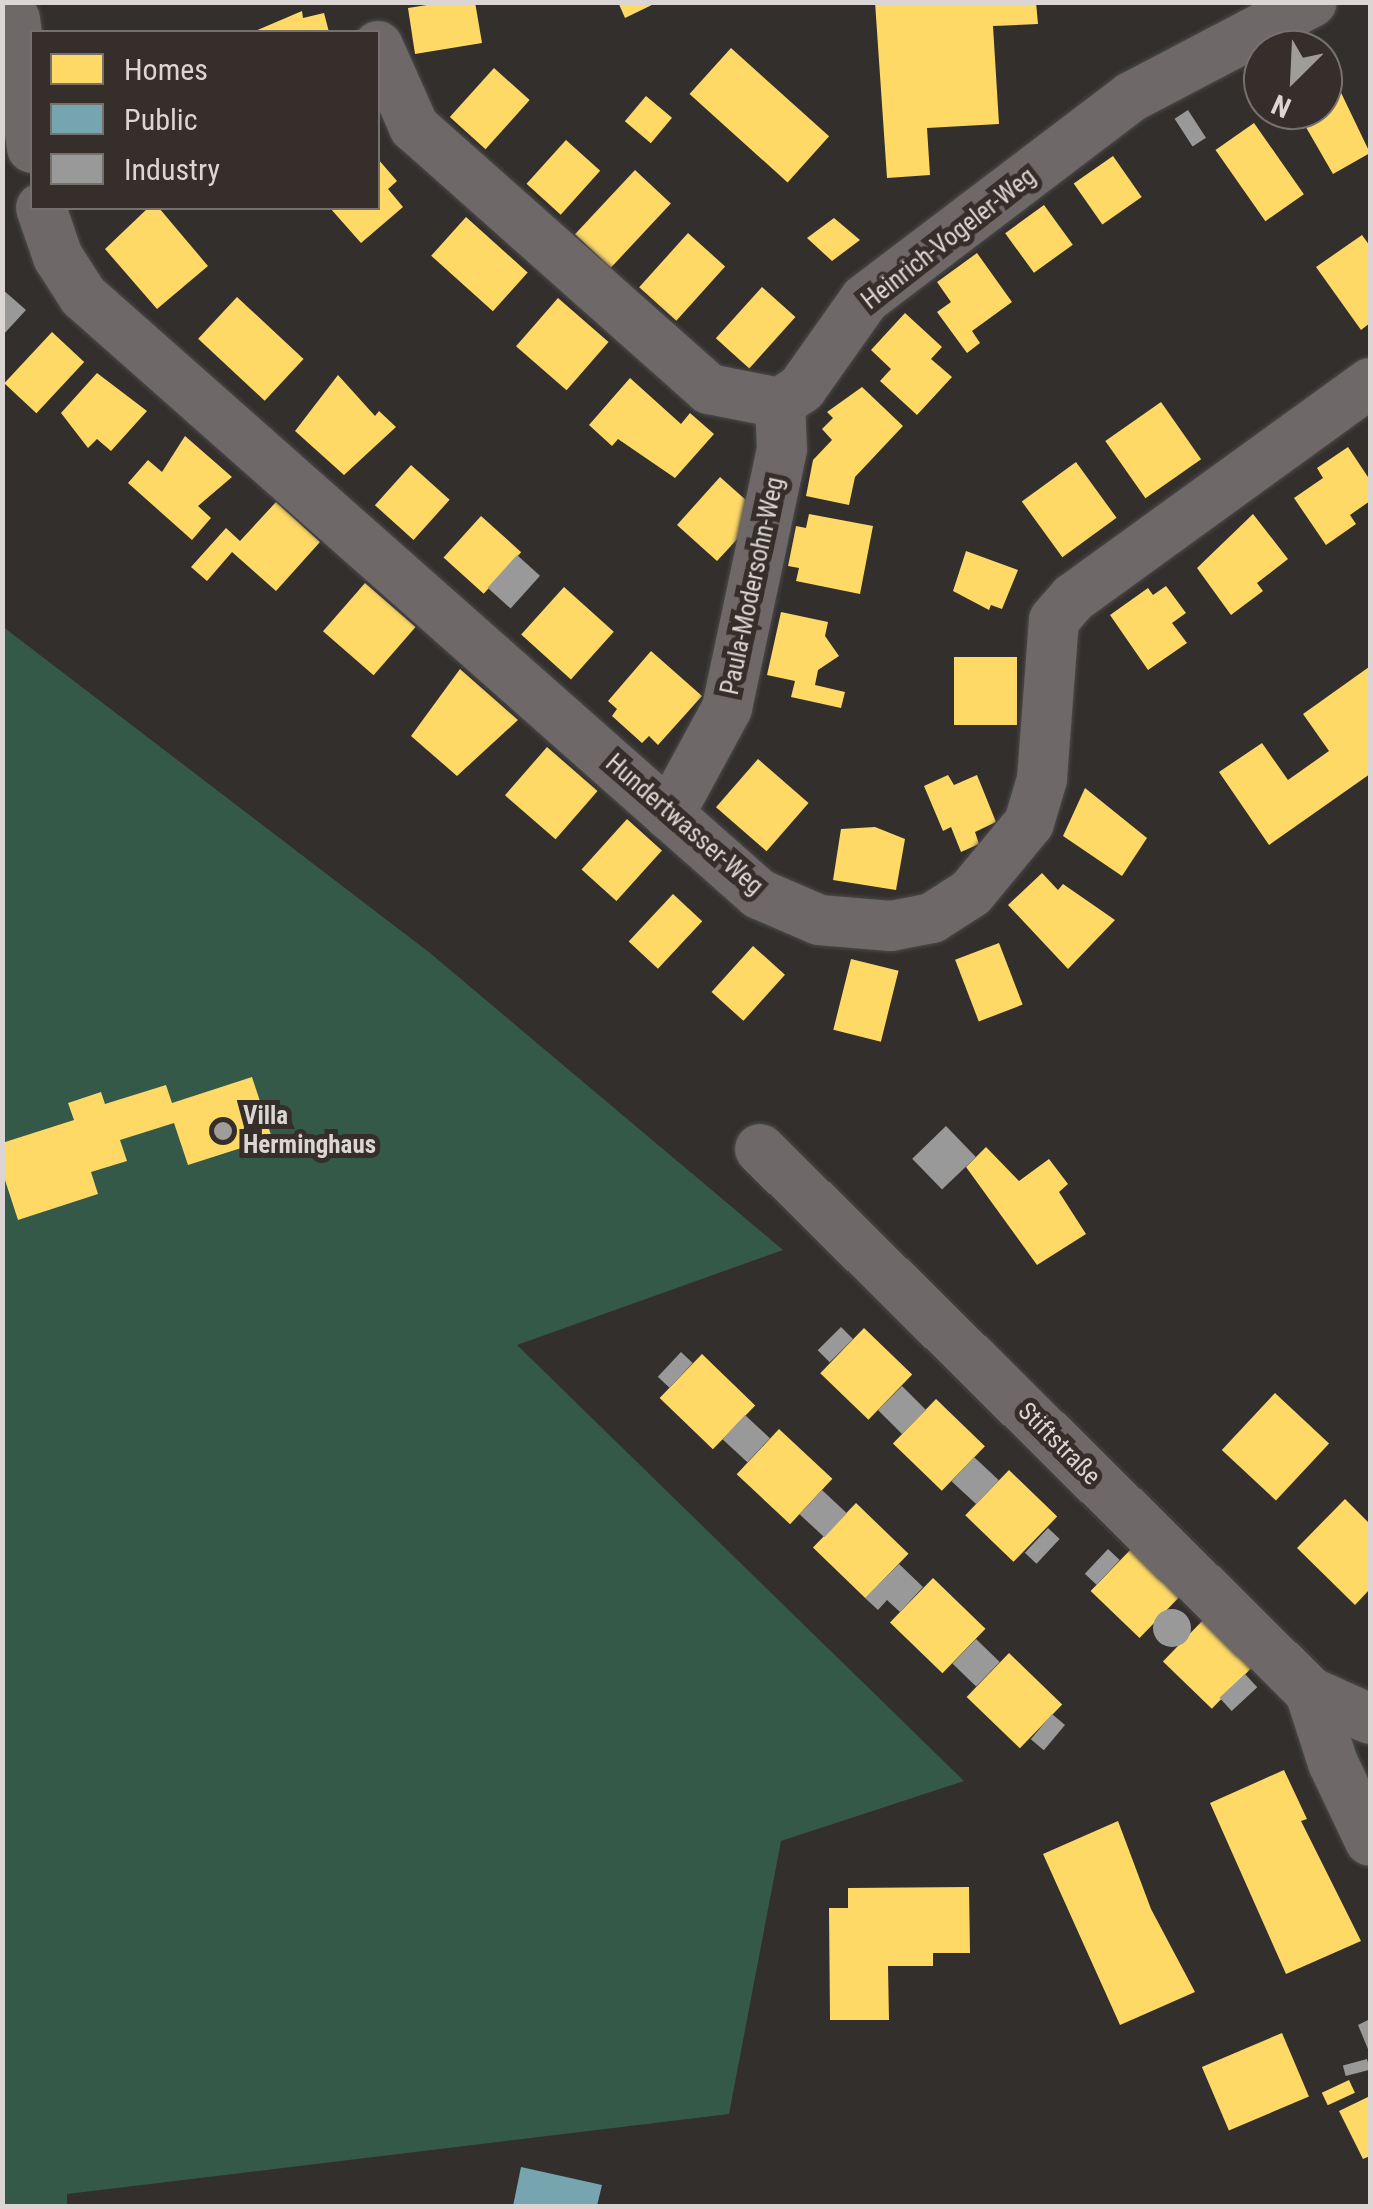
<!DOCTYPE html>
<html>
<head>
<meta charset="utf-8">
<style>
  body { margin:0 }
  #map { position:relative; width:1373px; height:2209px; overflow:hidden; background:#322f2d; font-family:"Roboto Condensed",sans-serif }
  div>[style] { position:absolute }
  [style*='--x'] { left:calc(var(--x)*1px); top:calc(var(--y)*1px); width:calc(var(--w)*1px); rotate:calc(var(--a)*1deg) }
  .green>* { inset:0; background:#345948 }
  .homes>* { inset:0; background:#ffd966; transform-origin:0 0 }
  .public>* { inset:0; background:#76a5af }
  .industry>* { inset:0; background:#999; transform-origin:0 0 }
  .round { border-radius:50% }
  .roads { filter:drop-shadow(0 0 2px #4c4a49) drop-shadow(0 0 2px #4c4a49) }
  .minor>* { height:50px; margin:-25px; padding:0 25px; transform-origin:25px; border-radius:25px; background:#6e6869 }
  .dots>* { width:28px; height:28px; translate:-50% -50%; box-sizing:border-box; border:5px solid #352e2a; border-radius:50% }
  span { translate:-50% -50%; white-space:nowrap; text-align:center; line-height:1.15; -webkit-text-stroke:10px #352e2a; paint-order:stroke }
  .street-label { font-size:25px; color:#dbd6d4 }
  .poi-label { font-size:25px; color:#dbd6d4; font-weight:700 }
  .left { translate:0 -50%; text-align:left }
  .frame { position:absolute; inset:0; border:5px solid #dbd6d4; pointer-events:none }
  .legend { position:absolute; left:30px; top:30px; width:350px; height:180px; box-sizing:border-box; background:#352e2a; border:2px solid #77716e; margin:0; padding:12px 18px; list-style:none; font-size:30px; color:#dbd6d4 }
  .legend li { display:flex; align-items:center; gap:20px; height:50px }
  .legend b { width:50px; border:2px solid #77716e }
  .north { position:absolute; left:1243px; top:30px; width:100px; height:100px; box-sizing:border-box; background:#352e2a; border:2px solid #77716e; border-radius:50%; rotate:204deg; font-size:28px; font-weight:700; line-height:40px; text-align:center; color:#dbd6d4 }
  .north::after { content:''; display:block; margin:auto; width:35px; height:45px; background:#a09c9a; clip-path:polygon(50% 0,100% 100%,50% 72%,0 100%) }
</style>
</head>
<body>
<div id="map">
  <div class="green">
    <div style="clip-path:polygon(2px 626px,430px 953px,783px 1250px,517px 1345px,964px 1781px,781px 1841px,729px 2114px,67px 2194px,67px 2206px,3px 2206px)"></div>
  </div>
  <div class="homes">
    <div style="clip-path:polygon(446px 2px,475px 2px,482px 43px,415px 54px,408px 8px)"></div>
    <div style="clip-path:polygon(618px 2px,658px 2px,625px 18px)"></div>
    <div style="clip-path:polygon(875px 2px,1036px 2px,1038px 24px,993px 26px,999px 124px,927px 128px,930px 175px,887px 178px)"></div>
    <div style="clip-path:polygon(302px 11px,303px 18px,324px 13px,329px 32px,253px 32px)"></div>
    <div style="left:731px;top:48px;width:132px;height:62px;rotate:42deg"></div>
    <div style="left:494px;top:68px;width:48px;height:66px;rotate:42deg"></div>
    <div style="clip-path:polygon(1333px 76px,1370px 153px,1333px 174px,1296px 110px,1323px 110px,1323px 82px)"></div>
    <div style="left:646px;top:96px;width:34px;height:33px;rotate:40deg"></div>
    <div style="left:1254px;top:123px;width:87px;height:47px;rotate:55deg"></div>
    <div style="left:566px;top:140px;width:46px;height:59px;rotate:42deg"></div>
    <div style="left:1113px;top:156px;width:50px;height:48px;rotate:55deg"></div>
    <div style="clip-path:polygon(378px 159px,397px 181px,388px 189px,403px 207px,361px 243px,330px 208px,378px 208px)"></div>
    <div style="left:635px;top:170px;width:49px;height:88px;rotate:43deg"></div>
    <div style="left:1044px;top:205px;width:49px;height:48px;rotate:54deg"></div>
    <div style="clip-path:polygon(148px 208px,159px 208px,208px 266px,157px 309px,105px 249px)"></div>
    <div style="left:466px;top:217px;width:83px;height:52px;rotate:42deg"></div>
    <div style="clip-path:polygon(834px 218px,860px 240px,832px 261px,807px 238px)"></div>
    <div style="left:688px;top:233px;width:50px;height:73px;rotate:42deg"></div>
    <div style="clip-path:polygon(1362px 235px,1370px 246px,1370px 323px,1361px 330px,1316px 267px)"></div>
    <div style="clip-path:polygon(977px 253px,1012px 302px,972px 331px,980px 343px,967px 353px,937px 312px,951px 302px,937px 282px)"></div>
    <div style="left:762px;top:287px;width:45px;height:69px;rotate:42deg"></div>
    <div style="left:237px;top:297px;width:91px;height:57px;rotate:43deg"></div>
    <div style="left:558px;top:298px;width:67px;height:64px;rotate:41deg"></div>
    <div style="clip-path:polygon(905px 313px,942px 347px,931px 359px,952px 377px,917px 415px,880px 381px,891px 369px,871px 350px)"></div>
    <div style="left:52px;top:332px;width:44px;height:70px;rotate:43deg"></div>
    <div style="clip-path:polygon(97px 373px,147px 411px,111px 451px,97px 439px,88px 448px,61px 413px)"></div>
    <div style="clip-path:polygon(338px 375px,375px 416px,379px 411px,396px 427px,344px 475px,295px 431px)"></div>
    <div style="clip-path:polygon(630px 378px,681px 424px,690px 413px,714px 434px,675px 478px,618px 439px,612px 446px,589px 425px)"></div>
    <div style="clip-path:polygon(862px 387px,903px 426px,855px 477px,849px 505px,806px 496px,813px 460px,832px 440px,822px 429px,833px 418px,827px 412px)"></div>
    <div style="left:1161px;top:402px;width:70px;height:68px;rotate:55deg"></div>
    <div style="clip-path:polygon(185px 436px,232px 477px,198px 506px,211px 518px,192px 540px,128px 483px,148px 460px,162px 472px)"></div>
    <div style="clip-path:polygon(1348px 447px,1370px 480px,1370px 501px,1350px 515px,1356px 524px,1326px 545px,1294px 498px,1323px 478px,1317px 468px)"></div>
    <div style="left:1076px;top:462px;width:69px;height:67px;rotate:54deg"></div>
    <div style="left:411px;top:465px;width:52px;height:54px;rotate:42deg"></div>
    <div style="clip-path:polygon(720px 477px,747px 501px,741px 535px,717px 561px,677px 525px)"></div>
    <div style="clip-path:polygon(276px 502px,320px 542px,276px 591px,232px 552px,207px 581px,191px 567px,226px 528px,240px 541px)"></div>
    <div style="clip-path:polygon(809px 514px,873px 526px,860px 594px,796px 581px,799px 568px,788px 566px,796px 526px,806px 528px)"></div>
    <div style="clip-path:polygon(1253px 514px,1288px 559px,1257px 583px,1263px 591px,1231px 615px,1197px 568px)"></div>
    <div style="left:481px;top:516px;width:54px;height:56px;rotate:42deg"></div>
    <div style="clip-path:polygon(966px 551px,1018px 570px,1002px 609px,991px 605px,989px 610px,953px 591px)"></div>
    <div style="left:365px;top:583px;width:67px;height:64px;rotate:41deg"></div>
    <div style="clip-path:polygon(1166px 586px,1186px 613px,1172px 623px,1187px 643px,1148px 670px,1110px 615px,1148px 588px,1153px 595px)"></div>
    <div style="left:564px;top:587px;width:67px;height:64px;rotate:42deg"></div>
    <div style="clip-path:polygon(781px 612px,828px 622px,825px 636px,839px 656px,818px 670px,815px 685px,845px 692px,841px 708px,791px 697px,795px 681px,767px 675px)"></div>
    <div style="clip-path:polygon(651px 651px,702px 696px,658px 745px,649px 736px,642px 743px,612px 716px,617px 709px,608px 701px)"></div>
    <div style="left:954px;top:657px;width:63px;height:68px"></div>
    <div style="clip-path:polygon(1369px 667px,1370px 774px,1269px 845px,1219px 772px,1262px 743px,1288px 780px,1329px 751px,1303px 714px)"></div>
    <div style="clip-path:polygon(460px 669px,518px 720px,457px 776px,411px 736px)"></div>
    <div style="left:547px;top:747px;width:67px;height:64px;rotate:41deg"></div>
    <div style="left:758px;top:759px;width:67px;height:64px;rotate:41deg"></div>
    <div style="clip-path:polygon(948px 775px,954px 785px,977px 775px,996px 822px,975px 832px,979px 844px,961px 852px,951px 827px,943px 831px,924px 786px)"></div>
    <div style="clip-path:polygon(1085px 788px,1147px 838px,1122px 876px,1063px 836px)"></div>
    <div style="left:627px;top:819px;width:47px;height:68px;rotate:42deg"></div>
    <div style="clip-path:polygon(875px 827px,905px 839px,896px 890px,833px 880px,841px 829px)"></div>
    <div style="clip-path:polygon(1042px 873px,1058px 890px,1063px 884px,1115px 920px,1068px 969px,1008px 905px)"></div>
    <div style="left:673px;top:894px;width:40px;height:65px;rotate:43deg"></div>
    <div style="left:999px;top:943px;width:66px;height:47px;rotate:69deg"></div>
    <div style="left:753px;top:946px;width:43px;height:62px;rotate:42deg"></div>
    <div style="left:851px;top:959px;width:49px;height:73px;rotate:14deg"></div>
    <div style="clip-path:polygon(252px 1077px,272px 1138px,188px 1165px,174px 1123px,120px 1140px,127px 1161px,91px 1172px,98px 1194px,18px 1220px,2px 1171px,2px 1143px,74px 1120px,68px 1103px,101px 1092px,105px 1104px,166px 1085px,172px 1103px)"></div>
    <div style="clip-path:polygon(986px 1147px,1019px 1181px,1049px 1159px,1068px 1184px,1059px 1192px,1086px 1234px,1037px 1265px,966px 1167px)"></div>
    <div style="left:864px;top:1328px;width:67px;height:63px;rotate:44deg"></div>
    <div style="left:702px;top:1354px;width:74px;height:61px;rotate:44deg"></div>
    <div style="left:1275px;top:1393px;width:74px;height:78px;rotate:43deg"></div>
    <div style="left:936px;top:1399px;width:68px;height:62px;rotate:44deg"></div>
    <div style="left:779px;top:1429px;width:73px;height:62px;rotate:43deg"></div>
    <div style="left:1009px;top:1470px;width:67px;height:63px;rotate:44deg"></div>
    <div style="clip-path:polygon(1345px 1499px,1370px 1524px,1370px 1589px,1355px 1605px,1297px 1548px)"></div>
    <div style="left:856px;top:1503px;width:73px;height:62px;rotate:44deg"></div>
    <div style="left:1133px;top:1547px;width:68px;height:61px;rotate:44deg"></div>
    <div style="left:933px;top:1578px;width:73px;height:62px;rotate:44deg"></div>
    <div style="left:1206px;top:1617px;width:68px;height:62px;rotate:44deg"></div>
    <div style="left:1009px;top:1653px;width:74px;height:61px;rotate:44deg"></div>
    <div style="clip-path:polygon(1284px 1770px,1307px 1819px,1301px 1821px,1361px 1941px,1286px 1974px,1210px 1803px)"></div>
    <div style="clip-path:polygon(1118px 1821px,1151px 1909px,1195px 1992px,1120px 2025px,1043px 1854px)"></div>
    <div style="clip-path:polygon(969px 1887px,970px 1953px,933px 1953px,933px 1966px,888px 1966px,889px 2020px,830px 2020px,829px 1908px,848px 1908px,848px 1888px)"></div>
    <div style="left:1282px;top:2033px;width:69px;height:87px;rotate:67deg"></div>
    <div style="left:1349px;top:2080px;width:14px;height:30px;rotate:65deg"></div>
    <div style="clip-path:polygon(1370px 2096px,1370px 2156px,1363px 2159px,1339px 2111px)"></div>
  </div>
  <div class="public">
    <div style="clip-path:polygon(521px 2167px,602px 2185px,597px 2206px,513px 2206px)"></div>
  </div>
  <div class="industry">
    <div style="left:1188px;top:110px;width:33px;height:16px;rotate:57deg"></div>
    <div style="clip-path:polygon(2px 289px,26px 310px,2px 336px)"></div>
    <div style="left:517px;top:555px;width:31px;height:44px;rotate:42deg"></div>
    <div style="left:946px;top:1126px;width:43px;height:47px;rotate:46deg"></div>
    <div style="left:841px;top:1327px;width:17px;height:33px;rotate:45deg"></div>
    <div style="left:681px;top:1352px;width:16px;height:34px;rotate:43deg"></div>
    <div style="left:902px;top:1386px;width:34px;height:34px;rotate:45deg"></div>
    <div style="left:745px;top:1415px;width:34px;height:33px;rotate:43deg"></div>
    <div style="left:974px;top:1457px;width:34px;height:33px;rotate:43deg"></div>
    <div style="left:822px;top:1490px;width:34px;height:33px;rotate:43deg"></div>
    <div style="left:1048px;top:1528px;width:16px;height:34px;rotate:43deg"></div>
    <div style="left:1108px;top:1549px;width:16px;height:34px;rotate:43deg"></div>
    <div style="clip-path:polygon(899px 1564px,923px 1587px,900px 1612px,887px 1600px,878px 1610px,865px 1598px)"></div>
    <div class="round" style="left:1153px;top:1609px;width:38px;height:38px"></div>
    <div style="left:976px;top:1639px;width:33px;height:34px;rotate:44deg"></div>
    <div style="left:1245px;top:1674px;width:18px;height:35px;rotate:47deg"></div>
    <div style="left:1052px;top:1714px;width:17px;height:33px;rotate:40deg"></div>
    <div style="clip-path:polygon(1370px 2019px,1370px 2054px,1358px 2025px)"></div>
    <div style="left:1367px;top:2059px;width:11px;height:25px;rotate:75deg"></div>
  </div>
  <div class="roads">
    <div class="minor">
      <div style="--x:15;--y:19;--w:130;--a:82.5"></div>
      <div style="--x:378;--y:46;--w:89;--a:66"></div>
      <div style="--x:414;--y:127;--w:395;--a:41.6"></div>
      <div style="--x:709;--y:389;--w:72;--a:11.2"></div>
      <div style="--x:780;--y:403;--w:27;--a:-34"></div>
      <div style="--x:802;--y:388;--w:109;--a:-54.7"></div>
      <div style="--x:865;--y:299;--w:334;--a:-37.2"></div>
      <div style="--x:1131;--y:97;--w:204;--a:-27.7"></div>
      <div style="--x:41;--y:208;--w:52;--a:70.9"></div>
      <div style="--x:58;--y:257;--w:46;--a:57.3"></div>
      <div style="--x:83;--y:296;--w:903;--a:41.5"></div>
      <div style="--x:759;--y:894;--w:65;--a:23.4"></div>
      <div style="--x:819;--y:920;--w:72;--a:4.8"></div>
      <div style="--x:891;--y:926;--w:42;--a:-11"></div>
      <div style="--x:932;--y:918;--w:46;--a:-32.7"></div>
      <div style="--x:971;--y:893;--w:91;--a:-50.4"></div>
      <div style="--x:1029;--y:823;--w:46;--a:-73.5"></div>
      <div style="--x:1042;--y:779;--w:159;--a:-85.7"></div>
      <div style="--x:1054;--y:620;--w:29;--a:-49"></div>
      <div style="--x:1073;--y:598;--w:367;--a:-35.9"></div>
      <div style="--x:669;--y:815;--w:122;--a:-61.5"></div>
      <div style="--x:727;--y:708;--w:265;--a:-78"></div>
      <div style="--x:782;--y:449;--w:46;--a:-92.5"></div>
      <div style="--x:760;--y:1149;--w:773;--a:44.63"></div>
      <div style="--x:1310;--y:1692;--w:66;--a:24.2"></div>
      <div style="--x:1310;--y:1692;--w:75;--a:72.1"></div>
      <div style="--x:1333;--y:1763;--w:86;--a:64.6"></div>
    </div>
  </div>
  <div class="dots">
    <div style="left:223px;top:1131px;background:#a09c9a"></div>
  </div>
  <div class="street-label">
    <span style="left:949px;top:239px;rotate:-38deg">Heinrich-Vogeler-Weg</span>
    <span style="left:753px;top:586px;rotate:-78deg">Paula-Modersohn-Weg</span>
    <span style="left:684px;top:825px;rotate:41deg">Hundertwasser-Weg</span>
    <span style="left:1059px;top:1444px;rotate:45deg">Stiftstraße</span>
  </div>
  <div class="poi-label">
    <span class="left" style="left:243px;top:1131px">Villa<br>Herminghaus</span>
  </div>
  <div class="frame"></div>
  <ul class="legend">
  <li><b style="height:28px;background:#ffd966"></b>Homes</li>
  <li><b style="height:28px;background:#76a5af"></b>Public</li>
  <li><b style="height:28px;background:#999"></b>Industry</li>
  </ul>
  <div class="north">N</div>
</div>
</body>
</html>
